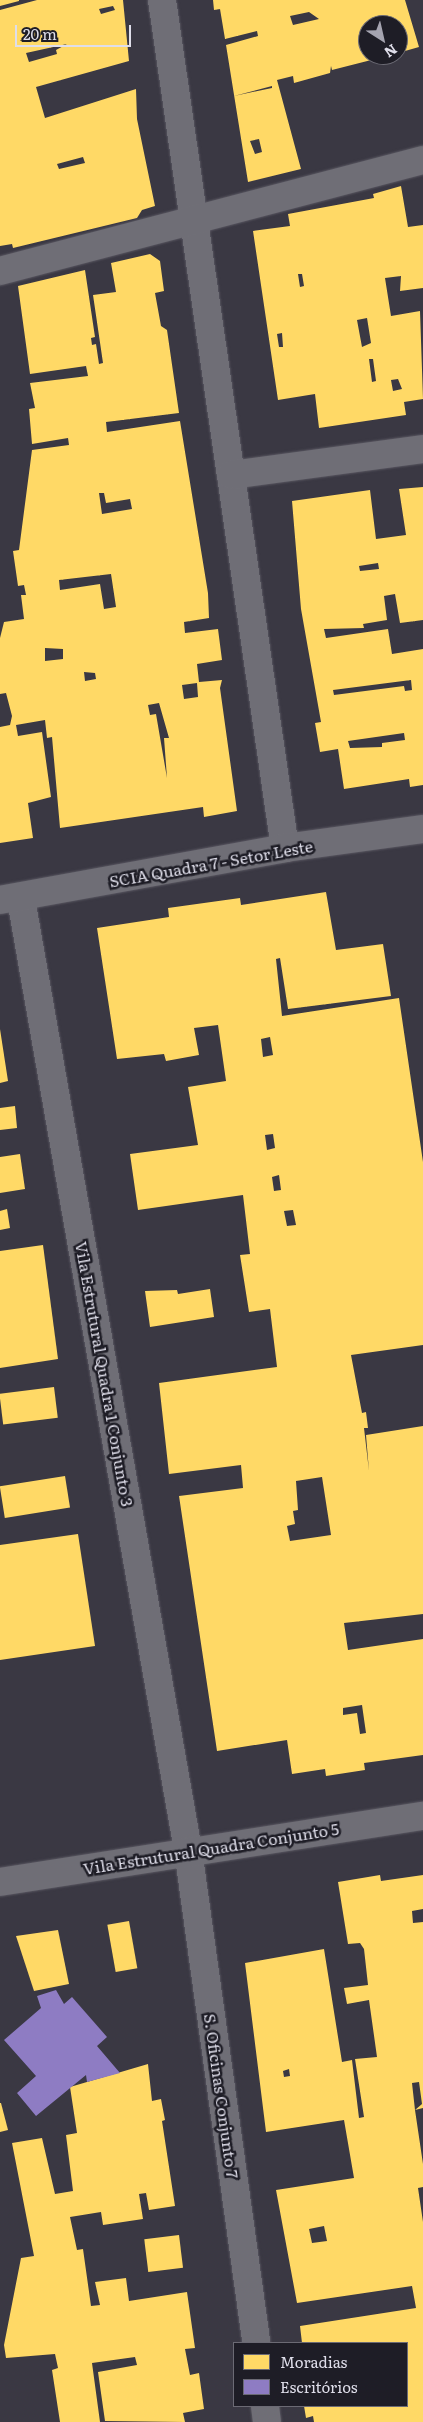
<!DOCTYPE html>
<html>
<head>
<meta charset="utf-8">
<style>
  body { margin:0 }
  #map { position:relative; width:423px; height:2422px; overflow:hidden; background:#3a3843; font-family:Literata,serif }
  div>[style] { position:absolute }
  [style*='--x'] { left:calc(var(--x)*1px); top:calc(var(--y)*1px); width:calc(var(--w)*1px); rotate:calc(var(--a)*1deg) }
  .homes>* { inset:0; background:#ffd966; transform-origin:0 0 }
  .offices>* { inset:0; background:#8e7cc3 }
  .roads { filter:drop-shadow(0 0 1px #585660) drop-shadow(0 0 1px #585660) }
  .minor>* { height:28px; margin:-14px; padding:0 14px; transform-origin:14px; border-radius:14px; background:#6f6e76 }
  span { translate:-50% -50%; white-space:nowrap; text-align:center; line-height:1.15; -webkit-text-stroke:5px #1e1d26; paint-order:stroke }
  .street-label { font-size:16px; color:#dfdeea }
  .legend { position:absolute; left:233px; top:2342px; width:175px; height:65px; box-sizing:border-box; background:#1e1d26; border:1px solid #6b6a74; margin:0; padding:6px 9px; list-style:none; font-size:15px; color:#dfdeea }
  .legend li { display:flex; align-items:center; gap:10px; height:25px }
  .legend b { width:25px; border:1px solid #6b6a74 }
  .north { position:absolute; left:358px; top:15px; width:50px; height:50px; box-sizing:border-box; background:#1e1d26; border:1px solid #6b6a74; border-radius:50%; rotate:145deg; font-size:14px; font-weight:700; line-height:20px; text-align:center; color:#dfdeea }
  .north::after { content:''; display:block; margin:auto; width:18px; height:22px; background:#a5a4b0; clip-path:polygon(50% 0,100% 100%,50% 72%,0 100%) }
  .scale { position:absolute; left:15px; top:25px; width:116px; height:22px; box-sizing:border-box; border:2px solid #dfdeea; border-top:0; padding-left:6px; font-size:15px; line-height:18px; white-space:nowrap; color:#dfdeea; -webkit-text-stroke:4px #1e1d26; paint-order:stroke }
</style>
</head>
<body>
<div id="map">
  <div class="homes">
    <div style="clip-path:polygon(0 0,19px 0,19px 1px,0 6px)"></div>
    <div style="clip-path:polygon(evenodd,37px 0,123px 0,129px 61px,36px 87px,45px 118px,136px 89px,137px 119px,155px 206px,142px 210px,137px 218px,13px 248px,12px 244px,0 246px,0 10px,37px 0,113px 6px,115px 10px,101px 14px,99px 9px,113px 6px,37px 0,67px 44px,56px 50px,57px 54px,29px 62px,26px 53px,67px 44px,37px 0,83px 157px,85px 163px,59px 169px,57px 164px,83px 157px)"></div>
    <div style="clip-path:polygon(evenodd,213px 0,405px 0,419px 47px,398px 53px,398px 25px,368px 25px,368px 55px,387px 56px,332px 70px,331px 66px,330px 73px,294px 83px,293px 76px,277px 80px,301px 169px,248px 182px,226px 45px,258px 36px,257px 31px,225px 39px,220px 9px,214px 10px,213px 0,309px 12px,319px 19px,293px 25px,290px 16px,309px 12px,213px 0,272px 86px,272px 88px,234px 96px,272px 86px,213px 0,259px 139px,262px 152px,255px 154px,250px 141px,259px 139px)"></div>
    <div style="clip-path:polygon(evenodd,401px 186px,408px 227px,423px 225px,423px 288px,400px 291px,401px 276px,385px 278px,391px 316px,420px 311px,423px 399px,404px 402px,406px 415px,319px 428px,315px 394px,278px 400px,253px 231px,290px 226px,288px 214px,374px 198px,373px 194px,401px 186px,298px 274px,302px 274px,304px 286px,300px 287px,298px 274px,401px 186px,367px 318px,371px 343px,362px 347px,357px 320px,367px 318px,401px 186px,282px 333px,283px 347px,279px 347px,277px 334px,282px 333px,401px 186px,369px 359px,373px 359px,376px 381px,372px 382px,369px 359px,401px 186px,398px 379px,402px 389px,393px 391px,391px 380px,398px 379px)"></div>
    <div style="clip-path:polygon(evenodd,150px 254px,160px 261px,164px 291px,155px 293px,161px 326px,167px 330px,179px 413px,106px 422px,107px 432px,180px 421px,208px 593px,209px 618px,184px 622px,185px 633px,218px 629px,222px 660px,197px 664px,199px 682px,222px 680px,220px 688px,237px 811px,204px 817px,203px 807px,60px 828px,52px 737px,47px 738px,45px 720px,16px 725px,18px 736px,42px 732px,51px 797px,28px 803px,33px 838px,0 843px,0 727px,10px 725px,12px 716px,6px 693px,0 694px,0 638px,4px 622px,24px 619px,21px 595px,26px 595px,24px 585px,18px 586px,13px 551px,19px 550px,32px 450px,69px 445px,68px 438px,32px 444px,29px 409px,35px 408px,30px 383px,88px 376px,86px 366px,30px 374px,18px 286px,85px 270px,95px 337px,91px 338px,92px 345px,96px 344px,99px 364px,103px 363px,93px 295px,116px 292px,111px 263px,150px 254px,99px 493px,104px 493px,106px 503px,130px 499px,132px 509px,102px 514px,99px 493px,150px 254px,111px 574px,116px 607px,104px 609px,100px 584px,60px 590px,59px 580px,111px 574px,150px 254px,45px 648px,63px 649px,63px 659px,45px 661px,45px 648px,150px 254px,84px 672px,95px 673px,96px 679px,85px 681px,84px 672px,150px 254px,197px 683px,198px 697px,184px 699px,182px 685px,197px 683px,150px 254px,159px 703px,169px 738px,164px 738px,167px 778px,156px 714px,150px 715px,148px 705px,159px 703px)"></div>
    <div style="clip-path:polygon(evenodd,423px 487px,423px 620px,400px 623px,395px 594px,384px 596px,387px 620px,363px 624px,364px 628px,324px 629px,326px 638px,388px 629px,392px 654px,423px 649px,423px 785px,410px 787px,409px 779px,344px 789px,338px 749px,320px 752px,315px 723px,321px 722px,301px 609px,292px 501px,370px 490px,376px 539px,406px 535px,399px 489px,423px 487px,378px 563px,379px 569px,360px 571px,359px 566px,378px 563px,423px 487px,411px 680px,412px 690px,405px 691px,404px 686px,334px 695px,333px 690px,411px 680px,423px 487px,404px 733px,405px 740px,382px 743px,382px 747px,350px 748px,348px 741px,404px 733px)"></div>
    <div style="clip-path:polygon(evenodd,326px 892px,336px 950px,383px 944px,391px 996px,288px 1009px,280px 958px,276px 959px,282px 1016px,399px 998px,423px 1162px,423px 1345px,351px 1355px,362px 1413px,366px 1412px,368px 1428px,364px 1428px,369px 1471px,366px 1435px,423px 1426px,423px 1614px,344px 1623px,348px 1650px,423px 1639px,423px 1755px,364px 1763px,365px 1770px,326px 1776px,325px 1769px,292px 1774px,287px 1740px,217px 1751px,179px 1496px,243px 1488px,241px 1465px,169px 1474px,159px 1383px,277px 1367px,270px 1309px,249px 1312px,240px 1255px,250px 1254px,243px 1195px,138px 1210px,130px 1154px,198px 1145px,188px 1087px,226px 1081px,218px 1025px,194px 1028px,199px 1055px,166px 1061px,164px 1054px,117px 1059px,97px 928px,169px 917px,168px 908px,240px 898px,241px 905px,326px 892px,270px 1037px,273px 1055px,263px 1057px,261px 1039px,270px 1037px,326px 892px,273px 1134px,275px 1148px,267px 1150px,265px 1135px,273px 1134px,326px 892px,279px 1175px,281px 1190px,274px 1191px,272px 1177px,279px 1175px,326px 892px,293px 1210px,296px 1225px,287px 1226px,284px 1211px,293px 1210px,326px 892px,322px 1477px,331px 1535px,290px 1541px,287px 1526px,295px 1524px,293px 1511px,298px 1510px,296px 1481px,322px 1477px,326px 892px,362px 1705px,366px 1733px,360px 1734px,357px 1713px,343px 1715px,343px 1708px,362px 1705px)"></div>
    <div style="clip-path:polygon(0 1029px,8px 1081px,0 1083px)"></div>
    <div style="clip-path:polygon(15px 1106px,17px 1128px,0 1130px,0 1108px)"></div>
    <div style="clip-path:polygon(20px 1154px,25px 1189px,0 1193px,0 1157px)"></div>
    <div style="clip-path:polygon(7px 1209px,10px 1228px,0 1230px,0 1211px)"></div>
    <div style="clip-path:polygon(43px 1245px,58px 1359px,0 1368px,0 1251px)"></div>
    <div style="clip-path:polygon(210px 1289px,214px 1317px,150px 1327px,145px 1291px,177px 1290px,178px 1294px)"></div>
    <div style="left:54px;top:1387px;width:31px;height:55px;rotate:83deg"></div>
    <div style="left:65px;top:1476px;width:32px;height:66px;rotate:81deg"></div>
    <div style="clip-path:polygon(78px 1534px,95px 1646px,0 1660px,0 1545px)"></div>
    <div style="clip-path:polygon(evenodd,380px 1875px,381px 1881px,423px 1875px,423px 1909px,412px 1911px,413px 1923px,423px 1922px,423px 2108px,415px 2110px,423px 2164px,423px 2187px,418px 2188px,423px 2222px,423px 2422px,314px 2422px,313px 2416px,306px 2418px,304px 2406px,407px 2406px,407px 2343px,302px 2343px,300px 2326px,416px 2308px,412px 2286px,297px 2303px,276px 2190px,354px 2178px,344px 2120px,266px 2132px,245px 1963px,324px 1949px,342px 2062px,352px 2060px,359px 2118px,364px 2117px,355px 2059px,377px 2057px,369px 2000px,347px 2004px,344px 1988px,368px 1985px,364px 1949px,360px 1943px,348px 1944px,338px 1882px,380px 1875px,289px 2069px,290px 2076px,284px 2077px,283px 2071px,289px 2069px,380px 1875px,419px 2082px,422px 2104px,415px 2110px,412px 2083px,419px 2082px,380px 1875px,324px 2226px,327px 2241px,312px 2243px,309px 2229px,324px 2226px)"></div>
    <div style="left:129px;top:1921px;width:48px;height:22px;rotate:80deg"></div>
    <div style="clip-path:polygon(58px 1930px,69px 1984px,34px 1991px,16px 1936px)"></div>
    <div style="clip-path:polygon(148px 2064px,152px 2101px,161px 2099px,165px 2120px,162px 2121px,175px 2206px,149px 2210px,146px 2193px,139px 2194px,143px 2219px,103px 2225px,101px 2212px,70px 2217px,77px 2250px,83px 2249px,91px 2306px,100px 2305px,95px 2282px,126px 2278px,129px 2301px,187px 2292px,195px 2348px,185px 2349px,190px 2375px,199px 2373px,204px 2409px,183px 2413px,185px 2422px,105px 2421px,98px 2372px,137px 2365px,135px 2357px,92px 2363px,100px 2422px,60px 2422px,52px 2370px,58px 2368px,55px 2354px,6px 2358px,4px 2345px,21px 2258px,34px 2256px,12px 2143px,42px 2138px,55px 2194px,73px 2191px,66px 2135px,77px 2133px,70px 2087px)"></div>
    <div style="clip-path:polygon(0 2103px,1px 2103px,8px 2130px,0 2132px)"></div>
    <div style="left:179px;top:2235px;width:33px;height:35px;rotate:83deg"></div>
  </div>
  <div class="offices">
    <div style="clip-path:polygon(56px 1990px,64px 2004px,72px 1997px,107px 2037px,97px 2046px,120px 2073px,87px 2082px,86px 2075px,36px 2116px,17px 2093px,36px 2076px,4px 2040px,41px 2008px,37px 1996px)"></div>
  </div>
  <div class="roads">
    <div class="minor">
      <div style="--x:162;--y:0;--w:857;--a:81.75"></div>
      <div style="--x:0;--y:271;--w:437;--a:-14.7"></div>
      <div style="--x:231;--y:475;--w:194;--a:-7.7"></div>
      <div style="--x:21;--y:899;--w:966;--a:80.04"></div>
      <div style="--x:188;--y:1850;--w:498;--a:82.1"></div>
      <div style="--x:0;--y:900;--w:290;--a:-10.3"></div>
      <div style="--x:285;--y:848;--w:139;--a:-7.8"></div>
      <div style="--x:0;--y:1882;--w:428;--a:-8.9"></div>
      <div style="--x:265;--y:2406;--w:16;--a:83"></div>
    </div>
  </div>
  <div class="street-label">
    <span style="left:211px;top:863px;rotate:-10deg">SCIA Quadra 7 - Setor Leste</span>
    <span style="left:105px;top:1374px;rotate:80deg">Vila Estrutural Quadra 1 Conjunto 3</span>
    <span style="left:211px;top:1848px;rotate:-9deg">Vila Estrutural Quadra Conjunto 5</span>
    <span style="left:222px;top:2096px;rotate:82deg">S. Oficinas Conjunto 7</span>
  </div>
  <ul class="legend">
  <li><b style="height:14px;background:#ffd966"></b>Moradias</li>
  <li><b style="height:14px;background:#8e7cc3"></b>Escritórios</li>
  </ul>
  <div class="north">N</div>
  <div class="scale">20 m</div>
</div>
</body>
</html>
